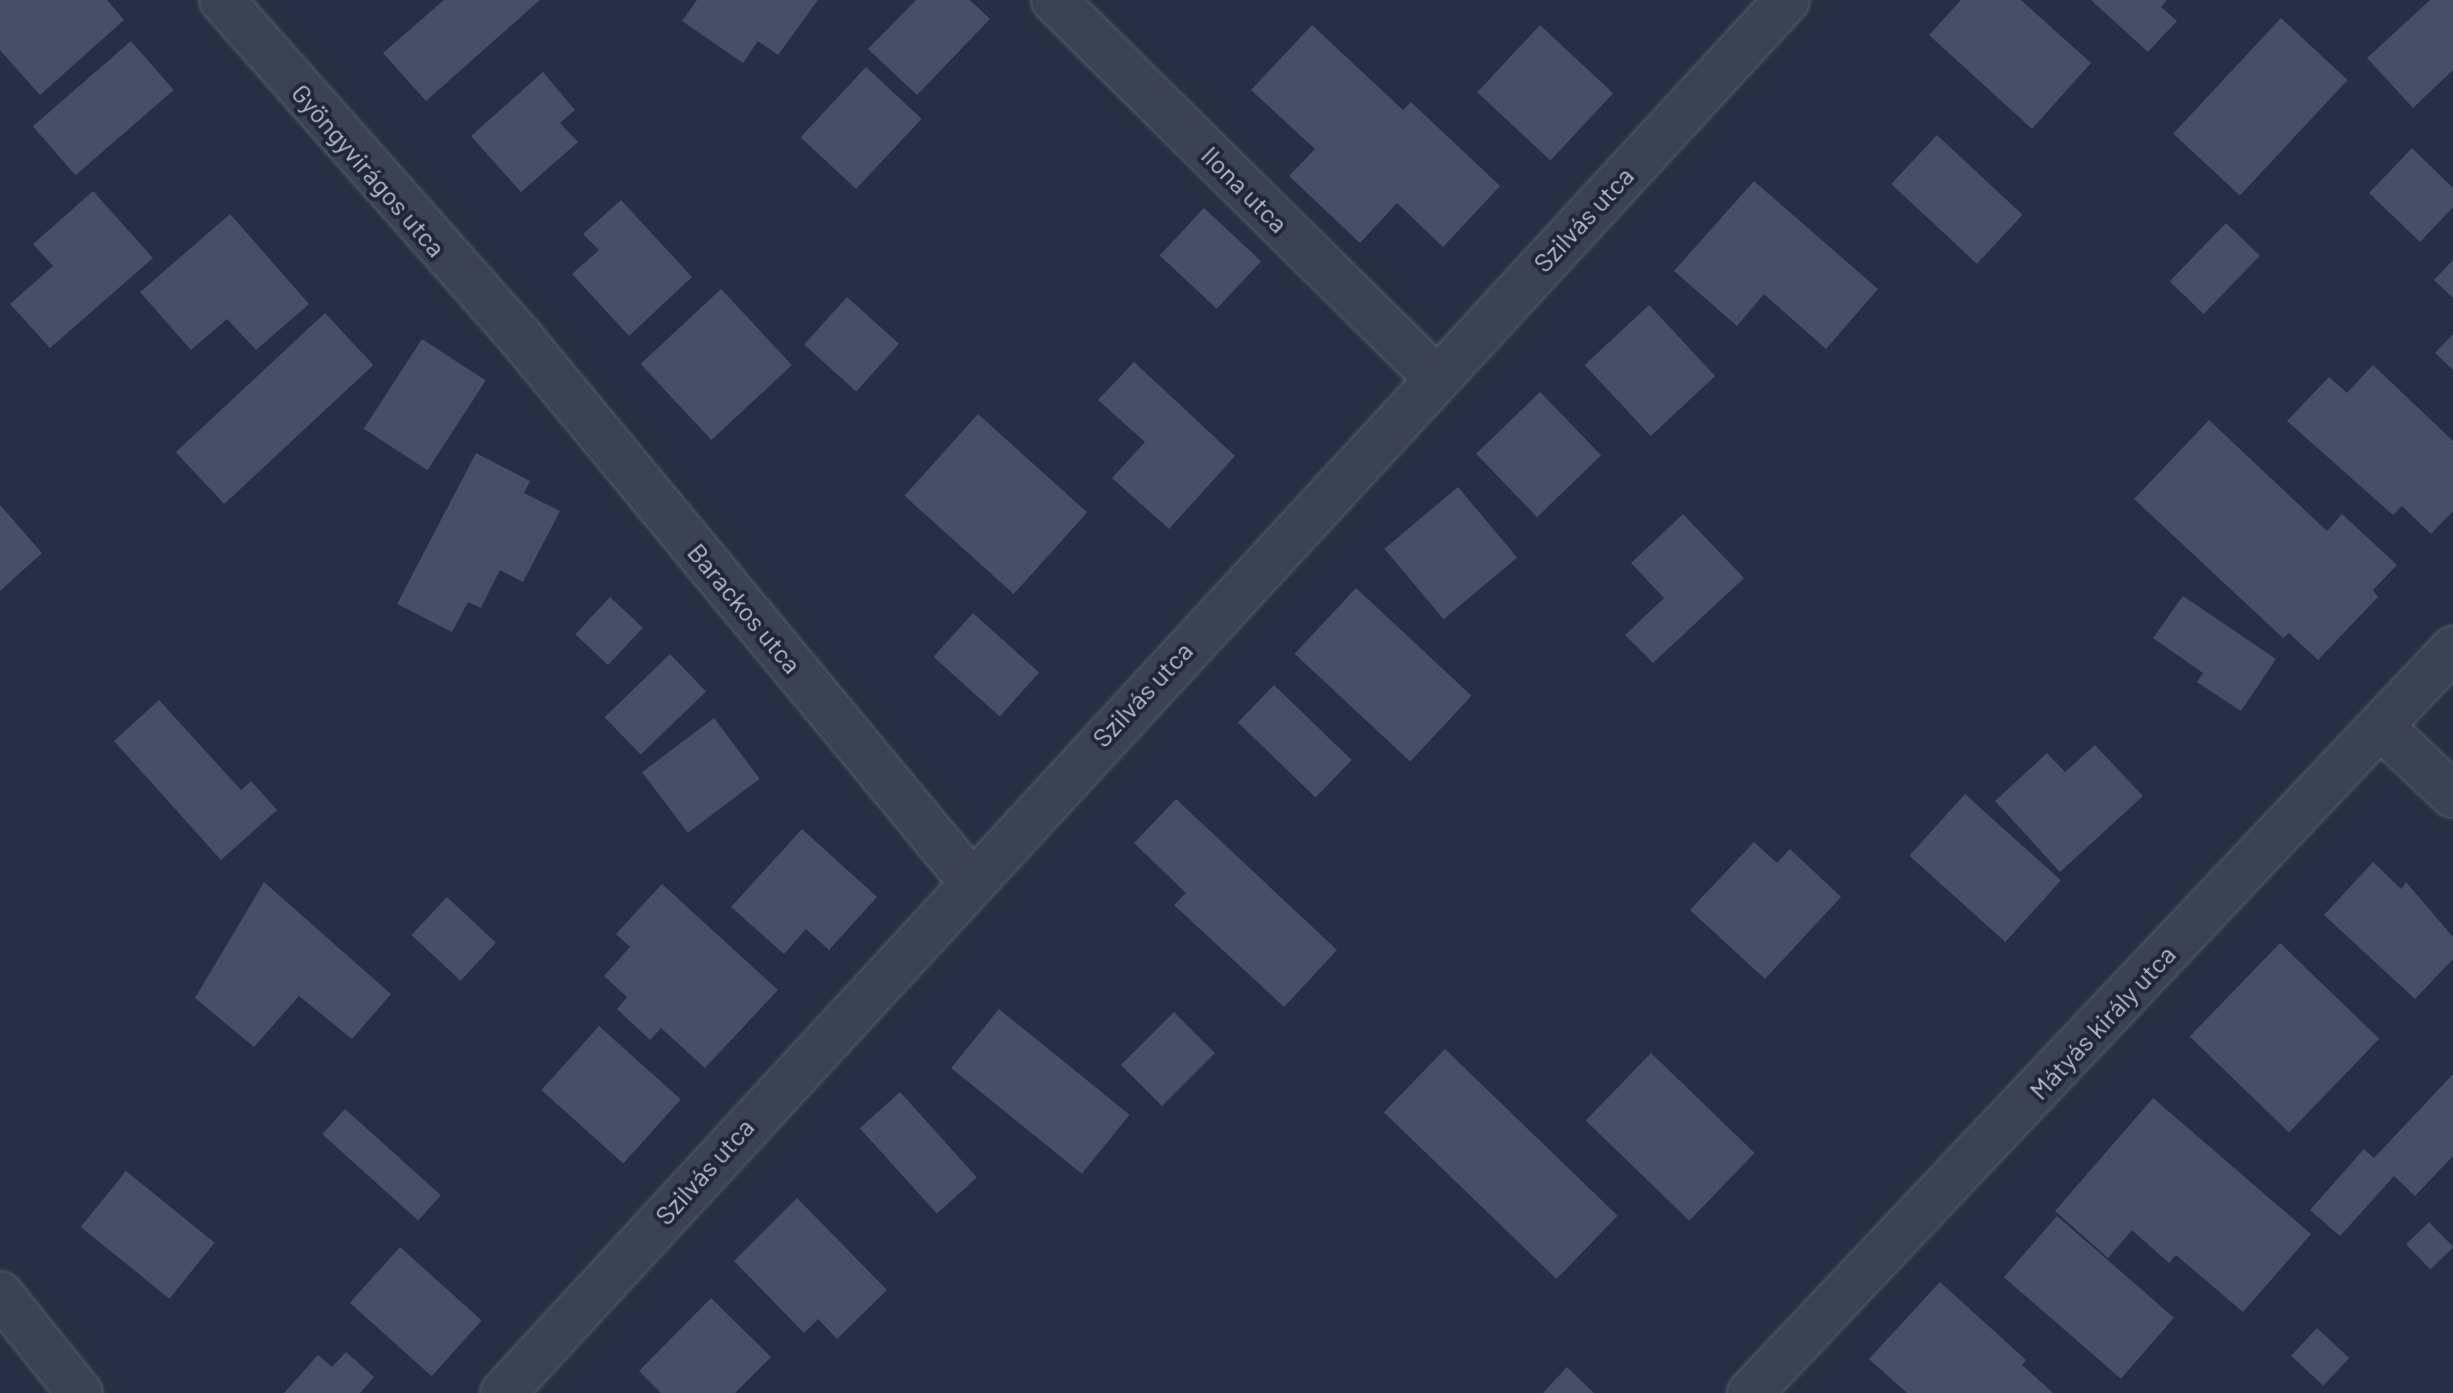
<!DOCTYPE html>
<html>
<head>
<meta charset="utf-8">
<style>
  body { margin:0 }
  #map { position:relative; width:2453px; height:1393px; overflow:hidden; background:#272f43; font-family:Barlow,sans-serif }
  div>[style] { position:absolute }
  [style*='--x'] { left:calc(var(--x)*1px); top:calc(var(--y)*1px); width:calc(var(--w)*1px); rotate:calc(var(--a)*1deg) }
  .building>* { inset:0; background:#464f65; transform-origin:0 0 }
  .roads { filter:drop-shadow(0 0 2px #565d6d) drop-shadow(0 0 2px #565d6d) }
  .minor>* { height:44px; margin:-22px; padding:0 22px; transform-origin:22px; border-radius:22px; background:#3b4253 }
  span { translate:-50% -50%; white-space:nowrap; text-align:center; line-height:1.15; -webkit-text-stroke:8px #202738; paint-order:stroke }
  .street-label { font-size:26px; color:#b8becc }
</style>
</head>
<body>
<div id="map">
  <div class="building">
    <div style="clip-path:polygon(0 0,107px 0,124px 20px,40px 95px,0 50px)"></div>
    <div style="clip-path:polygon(444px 0,540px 0,426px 101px,383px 53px)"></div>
    <div style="clip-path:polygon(697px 0,818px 0,778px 55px,758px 41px,743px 63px,682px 21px)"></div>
    <div style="clip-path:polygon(916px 0,970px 0,990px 19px,917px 95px,868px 49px)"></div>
    <div style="clip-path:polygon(1961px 0,2021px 0,2091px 63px,2032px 129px,1929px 35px)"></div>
    <div style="clip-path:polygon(2091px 0,2167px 0,2161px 7px,2177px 21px,2148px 52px)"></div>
    <div style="clip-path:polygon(2430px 0,2453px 0,2453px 70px,2413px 108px,2367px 58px)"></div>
    <div style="left:2281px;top:18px;width:91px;height:158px;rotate:43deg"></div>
    <div style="clip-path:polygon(1312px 25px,1403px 110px,1411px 102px,1500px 186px,1443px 247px,1397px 203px,1360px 243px,1289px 176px,1315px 149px,1251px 90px)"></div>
    <div style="left:1540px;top:25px;width:100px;height:92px;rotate:43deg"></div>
    <div style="left:131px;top:41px;width:65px;height:130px;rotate:49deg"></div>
    <div style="left:866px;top:67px;width:76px;height:96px;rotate:43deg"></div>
    <div style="clip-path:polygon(543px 72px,575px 110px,560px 123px,578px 142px,521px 192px,471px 136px)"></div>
    <div style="left:1937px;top:135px;width:117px;height:67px;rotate:43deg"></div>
    <div style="clip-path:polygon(2412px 148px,2453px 188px,2453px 207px,2420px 242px,2369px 193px)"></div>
    <div style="clip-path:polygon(1754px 181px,1878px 289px,1826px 349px,1764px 294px,1737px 326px,1674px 271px)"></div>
    <div style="clip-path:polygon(93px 191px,153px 258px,50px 348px,10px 304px,53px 266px,33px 244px)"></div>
    <div style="clip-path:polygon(621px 200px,692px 277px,629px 336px,572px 274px,599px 250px,583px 234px)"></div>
    <div style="left:1204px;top:208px;width:78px;height:65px;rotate:43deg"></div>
    <div style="clip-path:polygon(230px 214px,309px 304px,256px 350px,227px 319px,191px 350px,140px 292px)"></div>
    <div style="left:2226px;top:223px;width:47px;height:81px;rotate:44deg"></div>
    <div style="clip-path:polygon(2453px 260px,2453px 298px,2434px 280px)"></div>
    <div style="left:721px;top:289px;width:104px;height:110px;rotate:47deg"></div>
    <div style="left:847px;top:297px;width:70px;height:64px;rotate:42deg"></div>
    <div style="left:1649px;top:305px;width:97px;height:88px;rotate:47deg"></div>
    <div style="left:325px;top:313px;width:71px;height:204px;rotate:47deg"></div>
    <div style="clip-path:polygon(2453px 334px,2453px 370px,2435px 353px)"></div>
    <div style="left:422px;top:339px;width:76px;height:107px;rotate:33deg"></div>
    <div style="clip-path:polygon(1134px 362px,1235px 456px,1169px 529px,1112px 478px,1145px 442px,1098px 400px)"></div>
    <div style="clip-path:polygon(2373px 365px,2453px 441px,2453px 511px,2431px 534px,2402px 506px,2393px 515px,2287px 421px,2329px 377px,2347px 393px)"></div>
    <div style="left:1540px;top:392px;width:88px;height:89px;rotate:46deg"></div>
    <div style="left:978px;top:414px;width:147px;height:110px;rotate:42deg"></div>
    <div style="clip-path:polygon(2209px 420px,2327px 531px,2342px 514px,2397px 565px,2373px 590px,2378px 597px,2318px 660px,2289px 633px,2283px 638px,2134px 499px)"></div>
    <div style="clip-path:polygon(476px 453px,530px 481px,524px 493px,560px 511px,523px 582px,500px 570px,481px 608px,468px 602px,452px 632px,397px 604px)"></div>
    <div style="left:1458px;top:487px;width:92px;height:96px;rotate:50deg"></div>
    <div style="clip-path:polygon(0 505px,42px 553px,0 591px)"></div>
    <div style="clip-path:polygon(1683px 514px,1744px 578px,1653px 663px,1625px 635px,1664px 598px,1631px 563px)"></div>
    <div style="left:1356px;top:588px;width:158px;height:90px;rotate:43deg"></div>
    <div style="clip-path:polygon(2183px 596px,2276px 659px,2241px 711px,2197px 682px,2203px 673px,2153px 638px)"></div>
    <div style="left:610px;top:597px;width:45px;height:51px;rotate:43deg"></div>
    <div style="left:973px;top:613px;width:89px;height:59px;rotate:42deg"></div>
    <div style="left:670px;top:654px;width:52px;height:91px;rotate:46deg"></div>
    <div style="left:1274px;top:685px;width:108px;height:52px;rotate:44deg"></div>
    <div style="clip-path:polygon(159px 700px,241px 790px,251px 781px,277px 810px,221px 860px,114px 741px)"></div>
    <div style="left:714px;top:718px;width:76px;height:90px;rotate:53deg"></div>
    <div style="clip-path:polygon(2095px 745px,2143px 796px,2060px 872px,1995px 801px,2047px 753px,2065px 772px)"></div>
    <div style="left:1965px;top:794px;width:129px;height:83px;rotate:42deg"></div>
    <div style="clip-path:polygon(1176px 799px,1337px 950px,1284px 1007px,1174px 905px,1186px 893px,1134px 843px)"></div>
    <div style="clip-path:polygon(802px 829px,877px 897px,829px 950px,806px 929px,784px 954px,731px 907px)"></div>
    <div style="clip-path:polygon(1754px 842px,1777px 863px,1790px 849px,1841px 897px,1765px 979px,1690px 910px)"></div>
    <div style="clip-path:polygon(2373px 862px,2401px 889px,2406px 882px,2453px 937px,2453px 959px,2415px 999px,2324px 915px)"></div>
    <div style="clip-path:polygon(264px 882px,391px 994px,352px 1039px,299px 996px,254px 1047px,195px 998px)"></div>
    <div style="clip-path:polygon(662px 884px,778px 990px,705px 1068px,661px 1028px,650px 1040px,617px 1009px,627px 997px,604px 976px,630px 947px,616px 934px)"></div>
    <div style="left:447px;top:897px;width:67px;height:52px;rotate:43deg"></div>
    <div style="left:2280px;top:943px;width:138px;height:130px;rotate:44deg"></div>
    <div style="left:999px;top:1009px;width:168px;height:76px;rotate:39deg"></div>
    <div style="left:1174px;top:1012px;width:58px;height:75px;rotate:45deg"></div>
    <div style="left:599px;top:1026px;width:110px;height:86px;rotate:42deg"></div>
    <div style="left:1445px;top:1049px;width:240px;height:88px;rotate:44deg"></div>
    <div style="left:1651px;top:1053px;width:144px;height:94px;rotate:44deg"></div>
    <div style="clip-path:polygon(2453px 1074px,2453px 1156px,2415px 1196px,2394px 1176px,2340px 1236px,2310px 1210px,2364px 1149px,2374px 1158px)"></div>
    <div style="left:900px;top:1092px;width:115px;height:54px;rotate:48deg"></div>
    <div style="clip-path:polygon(2153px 1098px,2311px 1234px,2243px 1312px,2176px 1255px,2169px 1263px,2132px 1230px,2108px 1258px,2055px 1211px)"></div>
    <div style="left:345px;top:1109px;width:129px;height:34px;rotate:42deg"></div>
    <div style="left:126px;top:1171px;width:114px;height:72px;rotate:39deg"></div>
    <div style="clip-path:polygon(797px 1198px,887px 1290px,837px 1339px,818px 1319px,804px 1333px,734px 1261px)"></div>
    <div style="left:2057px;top:1216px;width:155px;height:81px;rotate:41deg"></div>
    <div style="left:2429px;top:1222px;width:35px;height:32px;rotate:46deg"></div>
    <div style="left:400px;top:1247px;width:110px;height:75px;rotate:42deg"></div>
    <div style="clip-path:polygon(1940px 1282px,2026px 1360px,2022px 1365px,2053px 1393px,1907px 1393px,1869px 1359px)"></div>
    <div style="clip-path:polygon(711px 1298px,771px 1357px,735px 1393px,661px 1393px,639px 1371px)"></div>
    <div style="left:2317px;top:1328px;width:44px;height:38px;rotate:43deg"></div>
    <div style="clip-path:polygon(346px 1352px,374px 1377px,360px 1393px,284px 1393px,318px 1355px,332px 1367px)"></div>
    <div style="clip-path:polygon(1567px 1367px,1594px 1393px,1543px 1393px)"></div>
  </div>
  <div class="roads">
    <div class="minor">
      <div style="--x:222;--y:0;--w:450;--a:48.5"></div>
      <div style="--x:520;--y:337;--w:704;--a:50.36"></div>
      <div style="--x:1054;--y:0;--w:537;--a:44.7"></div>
      <div style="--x:2381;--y:727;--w:99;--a:43.4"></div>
      <div style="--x:0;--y:1294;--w:127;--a:51.1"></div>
      <div style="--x:503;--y:1393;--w:1894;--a:-47.33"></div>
      <div style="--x:1750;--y:1393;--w:1024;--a:-46.62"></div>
    </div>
  </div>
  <div class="street-label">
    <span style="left:369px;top:170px;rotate:49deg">Gyöngyvirágos utca</span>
    <span style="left:1245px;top:189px;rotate:45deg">Ilona utca</span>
    <span style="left:1583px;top:219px;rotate:-47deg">Szilvás utca</span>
    <span style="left:745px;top:608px;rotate:50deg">Barackos utca</span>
    <span style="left:1142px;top:694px;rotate:-47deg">Szilvás utca</span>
    <span style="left:2102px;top:1022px;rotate:-47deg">Mátyás király utca</span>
    <span style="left:704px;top:1171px;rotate:-48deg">Szilvás utca</span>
  </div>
</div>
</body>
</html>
